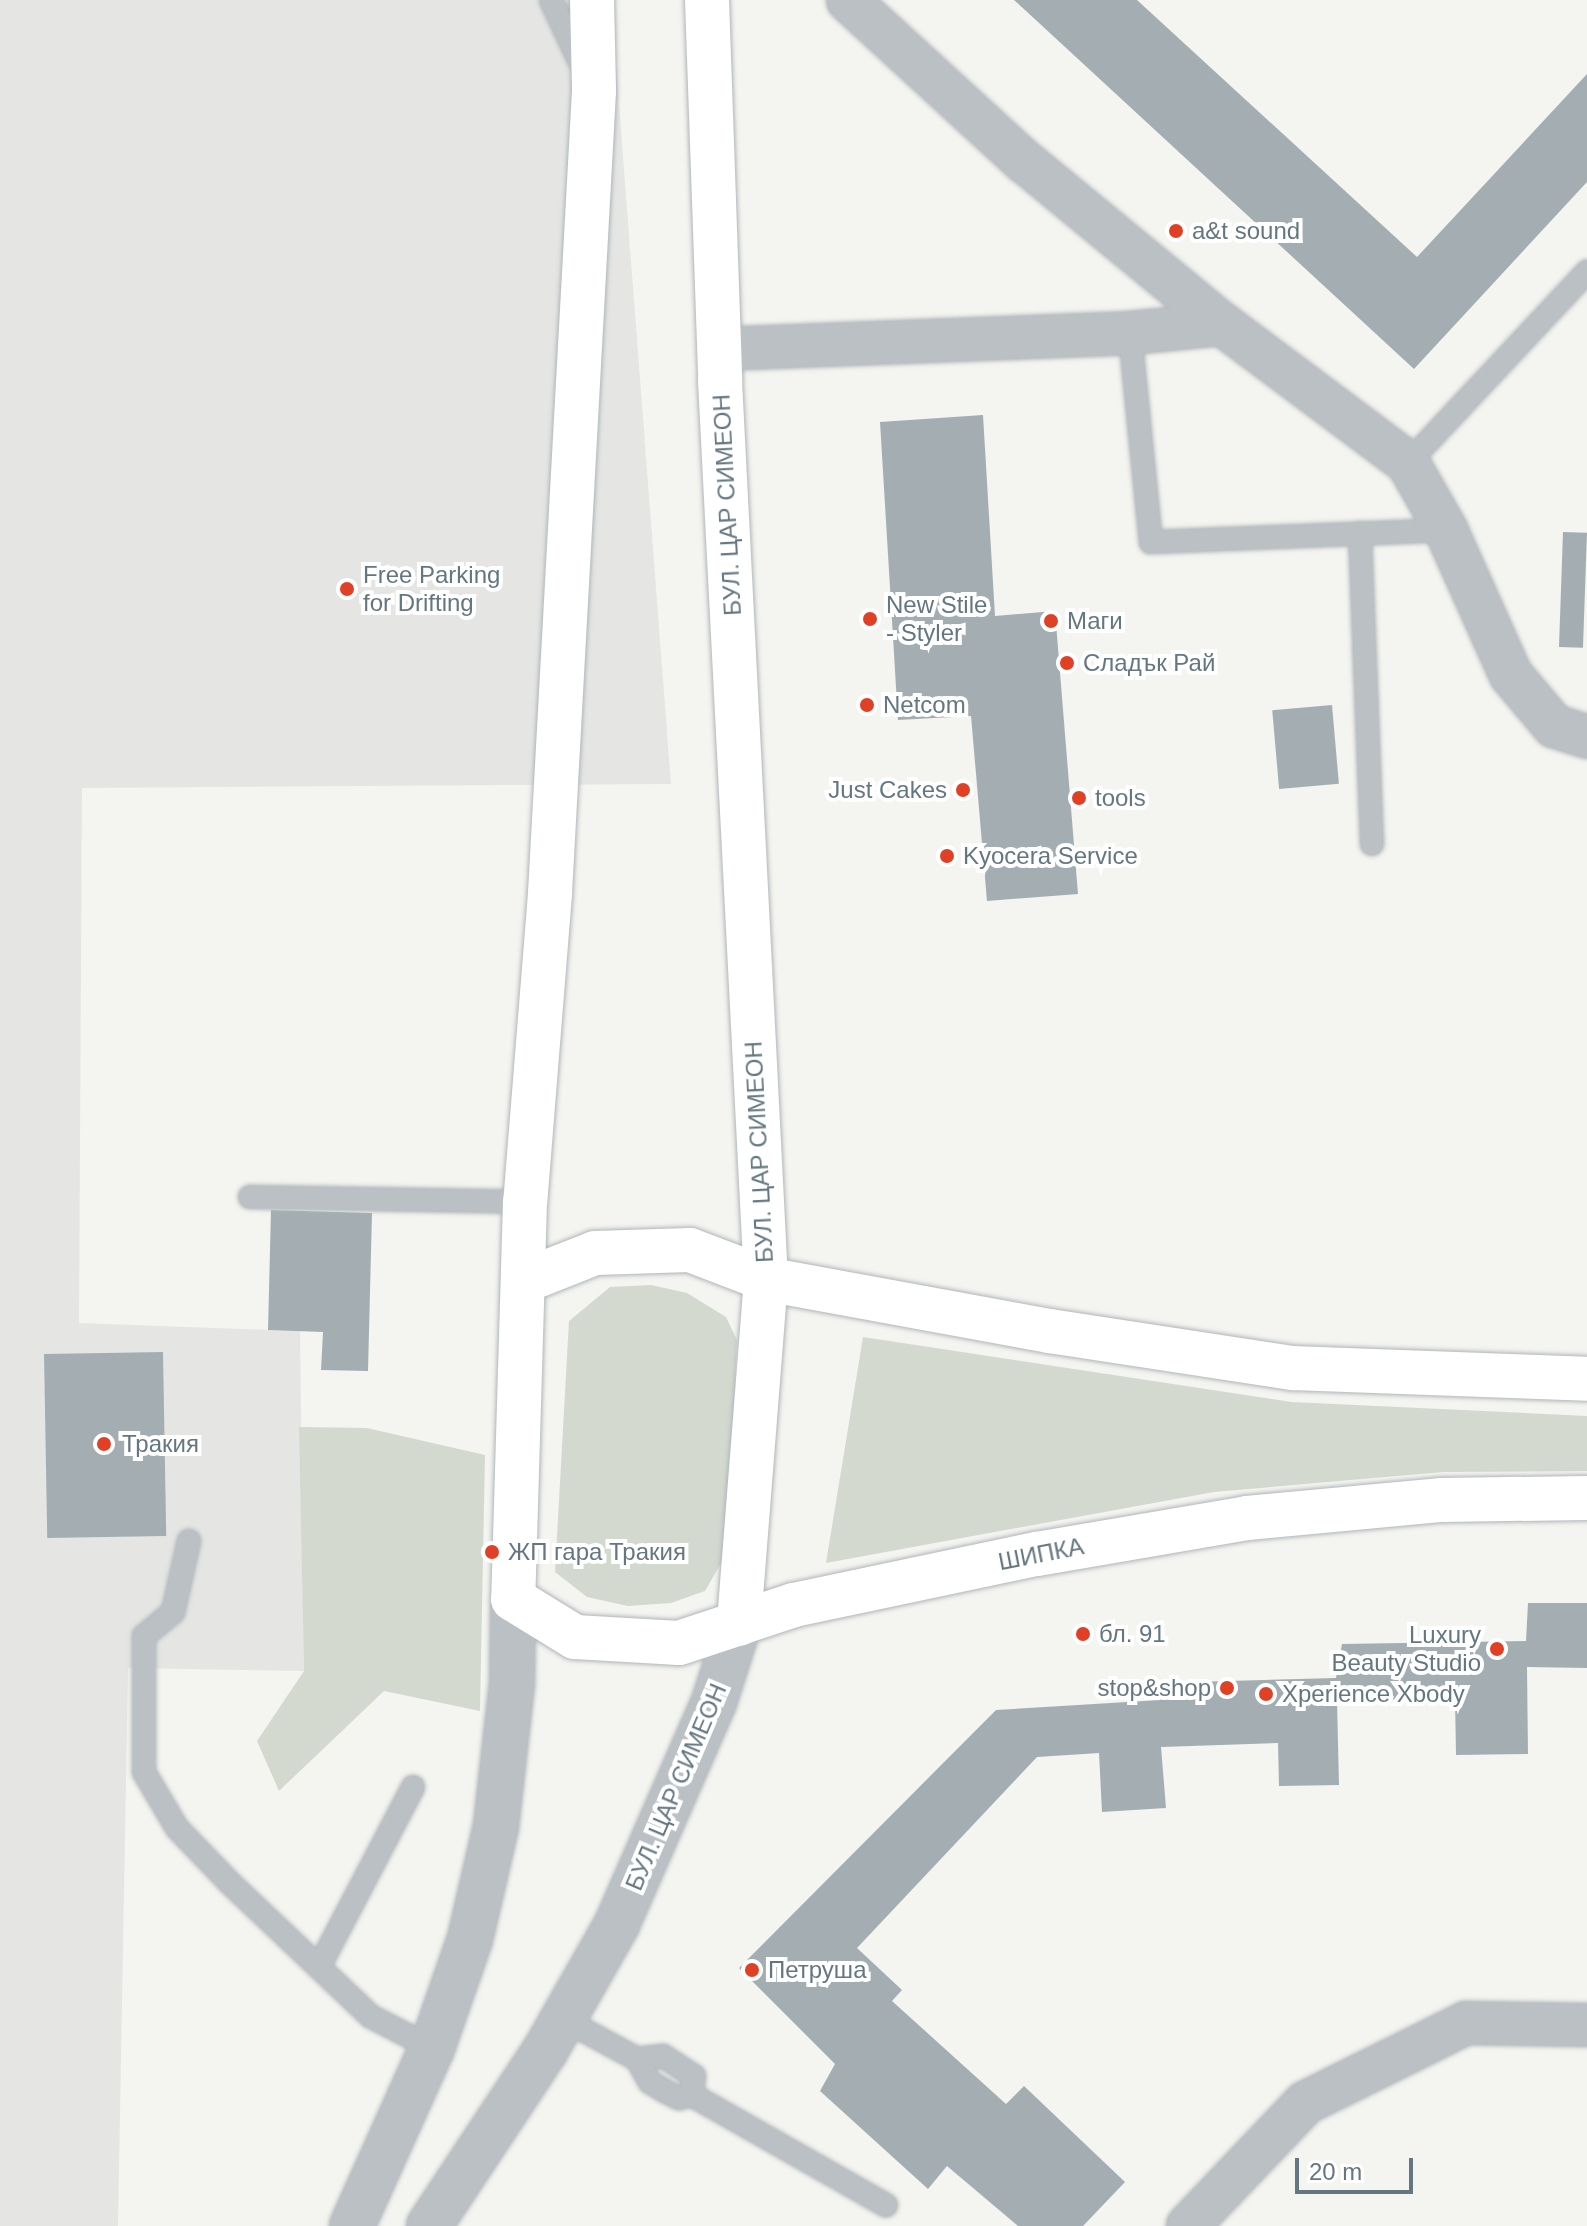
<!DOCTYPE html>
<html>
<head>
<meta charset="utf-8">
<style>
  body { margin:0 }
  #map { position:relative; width:1587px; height:2226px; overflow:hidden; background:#f4f4f0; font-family:Arial,sans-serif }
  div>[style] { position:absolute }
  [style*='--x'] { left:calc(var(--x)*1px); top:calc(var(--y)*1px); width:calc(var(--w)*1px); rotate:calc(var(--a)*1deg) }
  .built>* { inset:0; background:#e5e6e4 }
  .green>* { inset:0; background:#d4d9d0 }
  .building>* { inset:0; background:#a4aeb2; transform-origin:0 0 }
  .roads { filter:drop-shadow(0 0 2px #afb6b9) drop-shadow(0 0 2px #afb6b9) }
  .service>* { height:22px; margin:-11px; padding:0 11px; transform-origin:11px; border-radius:11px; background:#bac0c3 }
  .minor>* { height:42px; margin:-21px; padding:0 21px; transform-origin:21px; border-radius:21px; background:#bac0c3 }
  .tertiary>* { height:44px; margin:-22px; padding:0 22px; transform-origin:22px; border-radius:22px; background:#bac0c3 }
  .secondary>* { height:44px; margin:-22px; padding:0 22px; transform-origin:22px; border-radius:22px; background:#fff }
  .dots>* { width:22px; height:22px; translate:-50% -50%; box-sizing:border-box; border:4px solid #fff; border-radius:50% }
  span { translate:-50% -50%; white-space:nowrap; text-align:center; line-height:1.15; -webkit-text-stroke:8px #fff; paint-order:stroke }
  .poi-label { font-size:24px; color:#647781 }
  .left { translate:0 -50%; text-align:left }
  .right { translate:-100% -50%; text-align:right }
  .street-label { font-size:24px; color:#647781 }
  .scale { position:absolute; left:1295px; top:2158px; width:118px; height:36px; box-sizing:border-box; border:4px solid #647781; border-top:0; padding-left:10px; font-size:24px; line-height:28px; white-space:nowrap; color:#647781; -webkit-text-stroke:6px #fff; paint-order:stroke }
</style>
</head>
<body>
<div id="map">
  <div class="built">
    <div style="clip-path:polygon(0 0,611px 0,671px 784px,82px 788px,79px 1323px,300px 1331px,304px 1671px,128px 1668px,118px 2226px,0 2226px)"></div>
  </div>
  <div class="green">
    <div style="clip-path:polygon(651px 1285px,687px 1293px,726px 1317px,737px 1340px,727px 1553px,705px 1591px,671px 1603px,628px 1606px,587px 1597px,555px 1572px,569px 1321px,610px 1287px)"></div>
    <div style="clip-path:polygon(863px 1337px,1292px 1402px,1587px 1416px,1587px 1471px,1443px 1472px,1214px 1492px,826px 1563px)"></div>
    <div style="clip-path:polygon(299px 1427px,367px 1428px,485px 1455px,480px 1711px,384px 1691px,279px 1791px,257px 1741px,304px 1671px)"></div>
  </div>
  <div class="building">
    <div style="clip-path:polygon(1014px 0,1137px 0,1417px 257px,1587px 74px,1587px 182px,1414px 369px)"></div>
    <div style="clip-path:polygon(983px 415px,995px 616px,1055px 611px,1078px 894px,987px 901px,971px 716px,898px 720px,880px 422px)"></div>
    <div style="left:1563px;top:532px;width:24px;height:115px;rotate:2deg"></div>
    <div style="left:1332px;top:705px;width:79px;height:60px;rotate:85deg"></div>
    <div style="clip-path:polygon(271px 1210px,372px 1213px,368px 1371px,321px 1370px,323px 1332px,268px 1330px)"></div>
    <div style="left:163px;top:1352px;width:184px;height:119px;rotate:89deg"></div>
    <div style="clip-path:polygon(1528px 1603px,1587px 1603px,1587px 1668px,1527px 1667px,1528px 1754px,1456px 1755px,1455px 1698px,1337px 1701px,1339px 1785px,1279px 1786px,1278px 1743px,1161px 1747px,1166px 1808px,1102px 1812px,1099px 1753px,1037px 1757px,857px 1948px,902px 1990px,892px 2001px,1006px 2104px,1024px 2086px,1125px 2182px,1083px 2226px,1018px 2226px,947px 2166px,928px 2189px,820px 2091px,835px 2064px,739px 1968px,996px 1710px,1160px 1700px,1159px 1683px,1336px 1678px,1342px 1644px,1526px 1641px)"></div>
  </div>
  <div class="roads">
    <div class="service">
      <div style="--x:551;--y:0;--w:75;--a:64.8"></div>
      <div style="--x:1130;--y:333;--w:210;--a:84.3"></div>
      <div style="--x:1151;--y:542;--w:295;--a:-2.3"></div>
      <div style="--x:1408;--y:463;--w:262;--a:-46.9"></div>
      <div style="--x:1360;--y:533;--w:311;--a:87.8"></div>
      <div style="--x:250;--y:1197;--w:275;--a:1"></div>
      <div style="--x:189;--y:1541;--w:73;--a:102.7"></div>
      <div style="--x:173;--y:1612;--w:38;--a:140"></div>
      <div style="--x:144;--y:1636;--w:136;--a:90"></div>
      <div style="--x:144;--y:1772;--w:65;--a:59.5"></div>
      <div style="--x:177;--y:1828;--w:75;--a:46.1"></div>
      <div style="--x:229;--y:1882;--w:195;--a:43.5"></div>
      <div style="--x:370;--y:2016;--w:70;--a:27.3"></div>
      <div style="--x:319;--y:1967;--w:203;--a:-62.4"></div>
      <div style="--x:563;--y:2019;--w:84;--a:28.4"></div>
      <div style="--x:637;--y:2059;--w:26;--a:-7"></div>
      <div style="--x:663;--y:2056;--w:37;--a:33"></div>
      <div style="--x:694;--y:2076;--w:19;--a:96"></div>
      <div style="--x:637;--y:2059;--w:26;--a:61"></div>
      <div style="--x:650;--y:2082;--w:17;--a:31"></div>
      <div style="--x:665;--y:2091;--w:16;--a:27"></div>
      <div style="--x:679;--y:2098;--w:13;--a:-13"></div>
      <div style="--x:692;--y:2095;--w:223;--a:29.6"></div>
    </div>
    <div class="minor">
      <div style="--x:848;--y:0;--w:239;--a:42.5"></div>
      <div style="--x:1024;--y:161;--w:256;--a:39.5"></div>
      <div style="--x:719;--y:349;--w:411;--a:-2.2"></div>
      <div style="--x:1130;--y:333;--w:92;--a:-5.6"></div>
      <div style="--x:1222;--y:324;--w:232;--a:36.8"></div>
      <div style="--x:1408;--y:463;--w:77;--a:60.4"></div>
      <div style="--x:1446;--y:530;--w:159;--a:65.9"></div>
      <div style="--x:1511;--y:675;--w:67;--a:49.9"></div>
      <div style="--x:1554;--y:726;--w:35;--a:18"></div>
      <div style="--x:1188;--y:2226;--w:170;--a:-46.4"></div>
      <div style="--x:1305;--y:2103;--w:180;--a:-26.4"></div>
      <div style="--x:1466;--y:2023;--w:121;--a:0.9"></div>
    </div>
    <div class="tertiary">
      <div style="--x:352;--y:2226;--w:195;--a:-65.8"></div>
      <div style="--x:432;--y:2048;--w:115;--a:-70.8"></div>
      <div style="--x:470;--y:1939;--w:116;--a:-77"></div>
      <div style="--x:496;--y:1826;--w:143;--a:-83.6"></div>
      <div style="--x:512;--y:1684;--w:85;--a:-89.3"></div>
      <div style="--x:429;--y:2226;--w:210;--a:-56.5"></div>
      <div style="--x:545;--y:2051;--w:146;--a:-60.4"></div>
      <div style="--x:617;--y:1924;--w:242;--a:-66.4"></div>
      <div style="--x:714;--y:1702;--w:82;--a:-72.2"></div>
    </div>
    <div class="secondary">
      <div style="--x:592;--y:0;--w:91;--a:88.7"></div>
      <div style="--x:594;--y:91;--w:804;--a:93.14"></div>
      <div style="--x:550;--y:894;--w:309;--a:94.6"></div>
      <div style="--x:525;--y:1202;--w:397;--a:91.7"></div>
      <div style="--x:513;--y:1599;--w:73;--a:31.5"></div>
      <div style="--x:575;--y:1637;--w:104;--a:3.3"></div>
      <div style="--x:679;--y:1643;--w:121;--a:-18.3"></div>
      <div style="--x:794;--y:1605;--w:248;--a:-11.9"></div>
      <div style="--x:1037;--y:1554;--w:213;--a:-9.7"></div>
      <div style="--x:1247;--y:1518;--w:196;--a:-5.3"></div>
      <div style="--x:1442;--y:1500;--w:145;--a:-0.8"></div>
      <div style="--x:707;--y:0;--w:381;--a:88"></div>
      <div style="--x:720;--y:381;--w:899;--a:87.07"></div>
      <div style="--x:766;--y:1279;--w:346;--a:94.5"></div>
      <div style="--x:524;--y:1281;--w:76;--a:-21.5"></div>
      <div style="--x:595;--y:1253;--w:95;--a:-1.8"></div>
      <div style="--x:690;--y:1250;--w:81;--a:20.9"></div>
      <div style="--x:766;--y:1279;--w:289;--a:10.4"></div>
      <div style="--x:1050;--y:1331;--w:246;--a:8.7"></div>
      <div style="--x:1293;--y:1368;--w:294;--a:2.1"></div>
    </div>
  </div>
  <div class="dots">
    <div style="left:1176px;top:231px;background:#e04025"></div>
    <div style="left:347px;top:589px;background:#e04025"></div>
    <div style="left:870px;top:619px;background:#e04025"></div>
    <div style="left:1051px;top:621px;background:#e04025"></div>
    <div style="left:1067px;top:663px;background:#e04025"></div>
    <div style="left:867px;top:705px;background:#e04025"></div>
    <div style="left:963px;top:790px;background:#e04025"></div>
    <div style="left:1079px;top:798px;background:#e04025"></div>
    <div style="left:947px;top:856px;background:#e04025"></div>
    <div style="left:104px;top:1444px;background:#e04025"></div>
    <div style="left:492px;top:1552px;background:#e04025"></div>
    <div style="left:1083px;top:1634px;background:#e04025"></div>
    <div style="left:1497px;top:1649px;background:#e04025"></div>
    <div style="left:1227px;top:1688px;background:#e04025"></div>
    <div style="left:1266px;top:1694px;background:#e04025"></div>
    <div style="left:752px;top:1970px;background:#e04025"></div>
  </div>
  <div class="poi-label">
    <span class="left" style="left:1192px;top:231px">a&amp;t sound</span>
    <span class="left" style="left:363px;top:589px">Free Parking<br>for Drifting</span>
    <span class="left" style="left:886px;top:619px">New Stile<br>- Styler</span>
    <span class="left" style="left:1067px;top:621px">Маги</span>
    <span class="left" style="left:1083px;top:663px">Сладък Рай</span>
    <span class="left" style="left:883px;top:705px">Netcom</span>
    <span class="right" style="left:947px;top:790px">Just Cakes</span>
    <span class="left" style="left:1095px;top:798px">tools</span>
    <span class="left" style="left:963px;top:856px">Kyocera Service</span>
    <span class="left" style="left:122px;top:1444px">Тракия</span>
    <span class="left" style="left:508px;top:1552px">ЖП гара Тракия</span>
    <span class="left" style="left:1099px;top:1634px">бл. 91</span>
    <span class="right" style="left:1481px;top:1649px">Luxury<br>Beauty Studio</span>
    <span class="right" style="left:1211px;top:1688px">stop&amp;shop</span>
    <span class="left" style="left:1282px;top:1694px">Xperience Xbody</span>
    <span class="left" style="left:768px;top:1970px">Петруша</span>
  </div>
  <div class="street-label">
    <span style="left:727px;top:505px;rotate:-93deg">БУЛ. ЦАР СИМЕОН</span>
    <span style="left:759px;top:1152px;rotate:-93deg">БУЛ. ЦАР СИМЕОН</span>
    <span style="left:1041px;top:1554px;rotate:-11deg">ШИПКА</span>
    <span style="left:676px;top:1787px;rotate:-67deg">БУЛ. ЦАР СИМЕОН</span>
  </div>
  <div class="scale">20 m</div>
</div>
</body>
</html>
